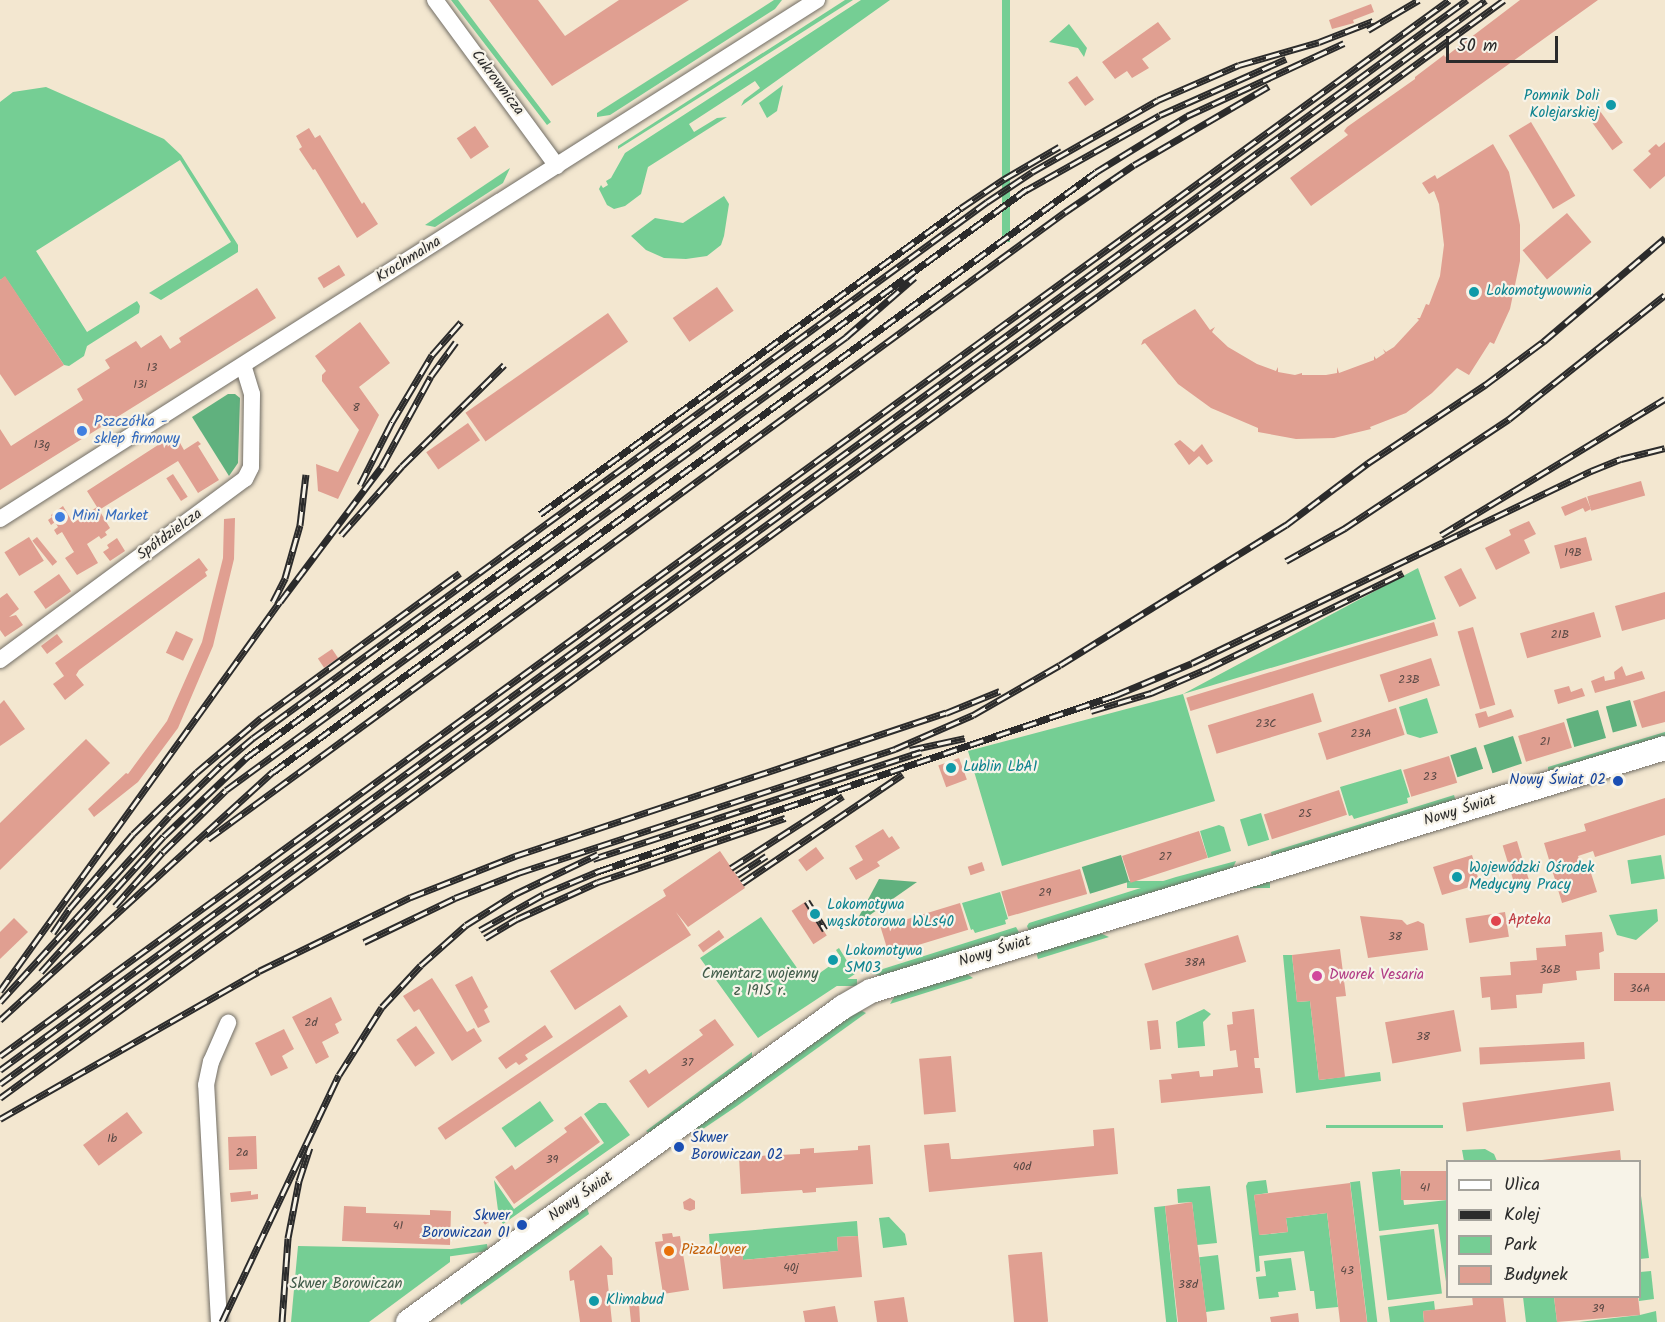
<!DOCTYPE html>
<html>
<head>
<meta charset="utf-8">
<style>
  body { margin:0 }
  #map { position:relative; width:1665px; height:1322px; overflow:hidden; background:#f3e7d0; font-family:Kalam,sans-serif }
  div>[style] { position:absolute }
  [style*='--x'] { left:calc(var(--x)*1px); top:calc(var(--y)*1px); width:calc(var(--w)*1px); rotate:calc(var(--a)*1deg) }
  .green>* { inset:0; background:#75ce94; transform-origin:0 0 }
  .forest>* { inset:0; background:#60b17e; transform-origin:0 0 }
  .building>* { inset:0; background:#e09f91; transform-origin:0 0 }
  .roads { filter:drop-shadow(0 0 2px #716d65) drop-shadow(0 0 2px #716d65) }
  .street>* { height:16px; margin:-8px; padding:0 8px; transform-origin:8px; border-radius:8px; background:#fff }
  .secondary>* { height:24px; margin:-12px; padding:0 12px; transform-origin:12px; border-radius:12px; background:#fff }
  .rail>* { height:7px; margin-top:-3.5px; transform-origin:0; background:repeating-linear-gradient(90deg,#f7f3e8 0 14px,#2b2b2b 0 28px); box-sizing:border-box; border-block:2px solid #2b2b2b }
  .dots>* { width:16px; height:16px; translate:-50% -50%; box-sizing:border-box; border:3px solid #f7f3e8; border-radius:50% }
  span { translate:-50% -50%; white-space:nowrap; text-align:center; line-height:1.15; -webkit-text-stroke:4.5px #f7f3e8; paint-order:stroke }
  .number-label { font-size:12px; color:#584844 }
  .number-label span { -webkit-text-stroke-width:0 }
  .street-label { font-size:15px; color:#2b2b2b }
  .culture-label { font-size:15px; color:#0d838f }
  .right { translate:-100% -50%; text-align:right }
  .left { translate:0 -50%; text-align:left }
  .shop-label { font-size:15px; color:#366cbe }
  .transit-label { font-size:15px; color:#164399 }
  .health-label { font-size:15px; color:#be3a42 }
  .park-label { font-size:15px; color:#415c4a }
  .hotel-label { font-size:15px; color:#b23c85 }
  .food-label { font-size:15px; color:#c56008 }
  .legend { position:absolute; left:1446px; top:1160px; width:195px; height:138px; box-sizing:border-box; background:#f7f3e8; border:2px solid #a5a39c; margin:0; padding:8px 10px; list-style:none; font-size:18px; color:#2b2b2b }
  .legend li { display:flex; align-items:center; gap:12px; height:30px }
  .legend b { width:30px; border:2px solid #a5a39c }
  .scale { position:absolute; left:1446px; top:36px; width:112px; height:27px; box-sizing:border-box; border:3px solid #2b2b2b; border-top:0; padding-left:8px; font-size:18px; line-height:21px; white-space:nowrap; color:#2b2b2b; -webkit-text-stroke:4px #f7f3e8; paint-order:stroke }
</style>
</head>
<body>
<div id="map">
  <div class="green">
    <div style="clip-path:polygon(451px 0,458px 0,479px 28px,551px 122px,547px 125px)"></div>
    <div style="clip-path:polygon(774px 0,782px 0,775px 9px,610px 115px,597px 117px,597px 113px)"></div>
    <div style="clip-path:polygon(845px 0,853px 0,618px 149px,618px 146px)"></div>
    <div style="clip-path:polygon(861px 0,890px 0,741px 106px,744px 100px,760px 88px,755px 81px,689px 124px,694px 132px,717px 118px,727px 117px,648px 167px,641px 194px,625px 206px,614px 209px,607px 205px,599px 189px,601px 185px,603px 188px,608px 185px,606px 181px,611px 178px,625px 153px)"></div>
    <div style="left:1002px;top:0;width:8px;height:242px"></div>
    <div style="clip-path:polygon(1069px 24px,1087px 48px,1084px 57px,1078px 48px,1049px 42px)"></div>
    <div style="clip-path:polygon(783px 85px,777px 111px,767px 118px,759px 103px)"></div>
    <div style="clip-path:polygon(46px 87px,164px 139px,181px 155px,238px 245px,238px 252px,161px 300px,149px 293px,231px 242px,180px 160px,36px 251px,87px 332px,137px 301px,140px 306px,139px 313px,87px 346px,84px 356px,69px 366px,64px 365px,5px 277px,0 280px,0 102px,13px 92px)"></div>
    <div style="clip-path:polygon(510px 168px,503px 183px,435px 227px,425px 225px)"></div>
    <div style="clip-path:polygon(724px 196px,729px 204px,724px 236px,721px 245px,707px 256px,686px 259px,664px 258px,646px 250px,631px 236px,655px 218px,683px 223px)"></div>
    <div style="clip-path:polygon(1418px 568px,1436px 619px,1183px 694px,1215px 801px,1002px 866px,968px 751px,1183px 694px)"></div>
    <div style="clip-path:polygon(1427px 698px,1438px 733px,1420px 738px,1407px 734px,1399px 707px)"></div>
    <div style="clip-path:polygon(1665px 732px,1665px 740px,1548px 774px,1548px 767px)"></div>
    <div style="clip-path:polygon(1401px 769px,1410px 797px,1407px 798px,1408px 803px,1354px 819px,1352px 815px,1349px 816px,1340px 787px)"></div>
    <div style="clip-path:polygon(1454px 795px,1456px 802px,1272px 857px,1271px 852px)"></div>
    <div style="left:1261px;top:813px;width:28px;height:22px;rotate:73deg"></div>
    <div style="clip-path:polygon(1219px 825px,1224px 827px,1231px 851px,1208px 858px,1200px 831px)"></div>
    <div style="left:1661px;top:855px;width:24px;height:34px;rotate:81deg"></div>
    <div style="clip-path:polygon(1236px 861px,1233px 868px,1029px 931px,1027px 926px,1029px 923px,1176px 877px)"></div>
    <div style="left:1270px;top:881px;width:7px;height:143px;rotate:90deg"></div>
    <div style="clip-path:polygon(1000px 892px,1008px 919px,1005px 920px,1006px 924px,975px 933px,973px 929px,971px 930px,962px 903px)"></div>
    <div style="clip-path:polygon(1657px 909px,1658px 921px,1636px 940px,1617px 935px,1609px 915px)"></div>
    <div style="clip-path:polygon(761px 917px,807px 982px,841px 958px,836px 950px,839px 948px,855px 974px,758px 1038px,700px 958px)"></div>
    <div style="clip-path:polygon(1016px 927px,1020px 934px,881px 976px,870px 973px)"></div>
    <div style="clip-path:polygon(1100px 933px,1109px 937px,1038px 959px,1036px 952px)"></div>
    <div style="clip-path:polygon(1283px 955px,1292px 955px,1297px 1002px,1310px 1001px,1319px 1080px,1380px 1072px,1381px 1081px,1296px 1093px)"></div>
    <div style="clip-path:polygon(967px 974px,973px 978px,890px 1004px,896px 994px)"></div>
    <div style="left:857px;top:979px;width:7px;height:118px;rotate:90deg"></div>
    <div style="clip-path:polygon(1204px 1009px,1211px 1014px,1203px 1022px,1205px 1046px,1178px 1048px,1176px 1022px)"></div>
    <div style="clip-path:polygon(862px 1011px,866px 1013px,737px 1106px,697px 1133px,693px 1130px,857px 1012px)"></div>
    <div style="clip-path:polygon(752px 1052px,752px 1059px,649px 1133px,646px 1131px)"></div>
    <div style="left:540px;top:1101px;width:24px;height:47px;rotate:55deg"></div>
    <div style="clip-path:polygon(599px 1103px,606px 1103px,630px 1135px,503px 1224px,499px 1218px,494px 1180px,514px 1209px,604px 1143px,584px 1114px)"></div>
    <div style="left:1443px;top:1125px;width:3px;height:117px;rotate:90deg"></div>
    <div style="clip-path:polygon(1485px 1149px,1494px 1154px,1497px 1161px,1464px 1161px,1462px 1150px)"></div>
    <div style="clip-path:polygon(1400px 1169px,1404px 1205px,1447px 1200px,1447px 1289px,1438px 1224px,1379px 1231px,1372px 1172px)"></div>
    <div style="clip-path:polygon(1266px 1180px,1268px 1193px,1254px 1195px,1260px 1235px,1288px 1232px,1286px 1218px,1327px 1213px,1338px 1307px,1316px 1309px,1314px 1291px,1310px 1291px,1304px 1251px,1259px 1256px,1260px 1271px,1256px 1272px,1246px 1186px,1248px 1182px)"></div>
    <div style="left:1360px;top:1181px;width:142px;height:10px;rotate:83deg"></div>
    <div style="clip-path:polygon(1210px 1186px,1217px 1243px,1197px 1245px,1192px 1202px,1178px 1203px,1177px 1189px)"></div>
    <div style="clip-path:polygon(1640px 1188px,1649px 1258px,1640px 1259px)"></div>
    <div style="left:1165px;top:1206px;width:117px;height:11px;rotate:84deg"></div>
    <div style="clip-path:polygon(587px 1208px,589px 1214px,461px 1305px,460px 1302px,464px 1296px)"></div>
    <div style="clip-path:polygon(889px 1217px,905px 1234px,907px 1245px,883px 1248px,879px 1218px)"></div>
    <div style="clip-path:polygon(857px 1221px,858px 1236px,837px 1237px,838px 1251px,743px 1260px,741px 1246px,710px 1248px,709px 1234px)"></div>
    <div style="left:1434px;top:1229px;width:65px;height:55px;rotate:83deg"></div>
    <div style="left:487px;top:1244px;width:7px;height:133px;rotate:82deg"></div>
    <div style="clip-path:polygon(298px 1246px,450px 1249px,450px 1262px,369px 1322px,291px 1322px)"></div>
    <div style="left:1218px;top:1255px;width:55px;height:19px;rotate:83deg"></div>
    <div style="clip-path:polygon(1291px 1258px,1296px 1290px,1278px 1292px,1279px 1297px,1259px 1299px,1256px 1277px,1266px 1276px,1264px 1261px)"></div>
    <div style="clip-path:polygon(1651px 1271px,1654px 1299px,1639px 1301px,1640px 1272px)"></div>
    <div style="clip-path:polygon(1523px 1297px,1558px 1297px,1554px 1297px,1557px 1322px,1526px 1322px)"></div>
    <div style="clip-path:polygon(1434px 1301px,1435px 1310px,1423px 1311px,1424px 1322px,1390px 1322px,1388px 1307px)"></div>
    <div style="clip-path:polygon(1656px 1311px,1657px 1322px,1579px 1322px,1640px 1315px)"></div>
  </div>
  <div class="forest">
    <div style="clip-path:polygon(228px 394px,235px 394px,240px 398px,238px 463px,229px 476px,192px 417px)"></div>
    <div style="left:1630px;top:700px;width:27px;height:25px;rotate:75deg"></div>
    <div style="left:1598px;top:710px;width:29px;height:33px;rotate:74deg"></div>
    <div style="left:1513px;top:736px;width:29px;height:31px;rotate:72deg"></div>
    <div style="left:1476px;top:747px;width:23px;height:27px;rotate:72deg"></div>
    <div style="left:1121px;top:855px;width:28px;height:41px;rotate:73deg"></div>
    <div style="clip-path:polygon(879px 879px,917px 882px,857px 924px,856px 922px)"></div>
  </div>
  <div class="building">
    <div style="clip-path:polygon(489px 0,538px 0,565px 36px,619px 0,689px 0,552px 86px)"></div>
    <div style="clip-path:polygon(1520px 0,1598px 0,1311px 206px,1290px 178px,1348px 135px,1344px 131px,1347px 127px,1415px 79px,1415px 77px,1444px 55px,1445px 57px)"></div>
    <div style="clip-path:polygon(1371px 4px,1374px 12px,1353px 20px,1354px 23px,1332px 29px,1329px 20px)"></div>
    <div style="clip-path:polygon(1158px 22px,1171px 39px,1142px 59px,1149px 68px,1132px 78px,1127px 71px,1115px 79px,1102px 62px)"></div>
    <div style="left:1077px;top:76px;width:29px;height:11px;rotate:54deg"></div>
    <div style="left:1597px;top:107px;width:44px;height:13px;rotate:54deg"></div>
    <div style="left:1531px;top:122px;width:86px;height:26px;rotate:59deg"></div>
    <div style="left:475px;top:126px;width:25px;height:22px;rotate:56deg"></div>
    <div style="clip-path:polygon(309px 128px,315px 138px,320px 135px,362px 204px,364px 202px,378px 224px,357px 238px,315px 169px,313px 170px,299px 149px,302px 147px,296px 136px)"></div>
    <div style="clip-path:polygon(1665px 142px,1665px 176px,1650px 189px,1633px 170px,1651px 154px,1648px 151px,1656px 144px,1659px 147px)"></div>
    <div style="clip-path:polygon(1493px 144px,1509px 172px,1520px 225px,1520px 261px,1510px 309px,1494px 344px,1490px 342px,1469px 375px,1457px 368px,1432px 393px,1406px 413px,1370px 427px,1371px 429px,1334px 438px,1296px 439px,1258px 432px,1258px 428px,1211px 408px,1178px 384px,1145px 343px,1141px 345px,1143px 340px,1195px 309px,1210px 330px,1215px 327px,1212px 332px,1228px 347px,1257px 364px,1276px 371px,1278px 367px,1278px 372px,1295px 375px,1302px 373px,1302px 375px,1326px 375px,1337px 373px,1337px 367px,1339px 373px,1374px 360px,1374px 356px,1376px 359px,1385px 353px,1383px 349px,1386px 352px,1394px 347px,1419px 320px,1417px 318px,1420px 318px,1426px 304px,1429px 305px,1440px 276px,1444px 245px,1439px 204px,1434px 191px,1429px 194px,1422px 183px,1435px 175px,1437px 179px)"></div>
    <div style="left:1567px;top:213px;width:38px;height:58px;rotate:50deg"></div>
    <div style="left:339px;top:265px;width:12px;height:25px;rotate:59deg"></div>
    <div style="clip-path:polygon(5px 276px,64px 365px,15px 396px,0 374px,0 280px)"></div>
    <div style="left:717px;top:287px;width:29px;height:54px;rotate:55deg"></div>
    <div style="clip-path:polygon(257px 288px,276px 318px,0 490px,0 429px,11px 446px,83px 400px,77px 389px,110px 368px,105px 360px,136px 341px,141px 348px,161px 335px,170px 349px,181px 342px,179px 338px)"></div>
    <div style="left:608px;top:313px;width:35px;height:174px;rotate:55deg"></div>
    <div style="clip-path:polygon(360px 322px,390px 363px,359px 387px,379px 415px,338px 499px,318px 491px,316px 464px,338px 472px,359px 430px,322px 381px,322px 375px,326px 371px,315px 356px)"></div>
    <div style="left:468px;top:423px;width:21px;height:51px;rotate:55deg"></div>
    <div style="clip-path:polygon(175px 434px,184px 450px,198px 441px,201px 444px,198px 446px,219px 480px,198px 493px,178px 461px,99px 510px,110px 528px,105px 532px,107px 535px,101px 539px,99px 536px,87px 544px,98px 563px,77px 575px,65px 558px,74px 552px,62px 532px,57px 535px,54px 530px,58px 527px,55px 522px,51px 525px,48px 520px,52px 517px,51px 515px,63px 506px,73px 523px,97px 507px,87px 491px)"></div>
    <div style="clip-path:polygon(1180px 440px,1194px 452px,1202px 444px,1213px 461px,1207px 465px,1199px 456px,1189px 465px,1174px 444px)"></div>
    <div style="left:173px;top:474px;width:27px;height:8px;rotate:57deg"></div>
    <div style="left:1641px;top:481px;width:15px;height:56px;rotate:74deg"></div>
    <div style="clip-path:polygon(1586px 497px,1591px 509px,1585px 512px,1583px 508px,1565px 516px,1561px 507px)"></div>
    <div style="clip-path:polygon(235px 518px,234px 559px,213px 646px,178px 728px,138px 782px,94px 817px,88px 809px,126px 773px,128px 774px,167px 721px,202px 642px,223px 558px,224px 519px)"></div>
    <div style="clip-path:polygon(1529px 521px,1536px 534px,1524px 540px,1530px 553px,1496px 570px,1485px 548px,1511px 535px,1509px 530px)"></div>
    <div style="left:29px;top:537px;width:28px;height:29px;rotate:58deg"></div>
    <div style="left:37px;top:537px;width:32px;height:6px;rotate:51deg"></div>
    <div style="left:1586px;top:537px;width:24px;height:33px;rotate:75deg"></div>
    <div style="clip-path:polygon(117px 538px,125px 551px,110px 561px,103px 552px,109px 548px,107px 545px)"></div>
    <div style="clip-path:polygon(199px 558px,208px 570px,205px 572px,207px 576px,79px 670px,76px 675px,84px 685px,65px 700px,53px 684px,64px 676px,55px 663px)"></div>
    <div style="left:1461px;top:568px;width:34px;height:19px;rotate:63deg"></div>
    <div style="left:59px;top:574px;width:21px;height:31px;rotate:55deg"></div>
    <div style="clip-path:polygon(1665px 592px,1665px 619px,1622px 631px,1615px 606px)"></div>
    <div style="clip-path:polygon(7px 593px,19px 609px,9px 617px,16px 615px,23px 625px,5px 637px,0 630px,0 598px)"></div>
    <div style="left:1594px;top:612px;width:26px;height:77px;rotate:74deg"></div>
    <div style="left:1434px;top:622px;width:14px;height:259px;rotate:73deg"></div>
    <div style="left:1473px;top:627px;width:81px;height:16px;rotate:74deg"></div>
    <div style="left:176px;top:631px;width:19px;height:24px;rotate:25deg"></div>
    <div style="left:57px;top:634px;width:10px;height:20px;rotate:53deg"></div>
    <div style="left:332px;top:649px;width:11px;height:17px;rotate:56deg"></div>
    <div style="left:1431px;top:658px;width:29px;height:54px;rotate:72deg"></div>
    <div style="clip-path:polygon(1622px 666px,1626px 676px,1642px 671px,1645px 679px,1595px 693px,1591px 681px,1604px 676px,1605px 681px,1615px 679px,1614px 672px)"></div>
    <div style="clip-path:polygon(1569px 686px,1571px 692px,1582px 688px,1585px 696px,1558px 704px,1554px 690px)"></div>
    <div style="clip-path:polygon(1665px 691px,1665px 722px,1642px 728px,1633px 701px)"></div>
    <div style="left:1313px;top:693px;width:30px;height:110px;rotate:73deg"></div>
    <div style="clip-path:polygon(4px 700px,25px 729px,0 746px,0 704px)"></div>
    <div style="left:1396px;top:708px;width:28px;height:82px;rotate:72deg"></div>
    <div style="clip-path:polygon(1511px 709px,1514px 717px,1479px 728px,1475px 714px,1486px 711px,1488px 717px)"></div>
    <div style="left:1564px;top:722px;width:27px;height:48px;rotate:73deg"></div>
    <div style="clip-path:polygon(86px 739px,110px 763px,0 870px,0 823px)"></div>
    <div style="left:1449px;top:756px;width:28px;height:48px;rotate:73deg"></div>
    <div style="left:959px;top:758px;width:23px;height:22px;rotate:70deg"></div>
    <div style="left:1339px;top:790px;width:26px;height:79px;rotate:72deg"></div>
    <div style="clip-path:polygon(1665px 798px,1665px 835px,1595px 857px,1593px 851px,1578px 856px,1583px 872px,1590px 870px,1597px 892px,1562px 903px,1544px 843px,1586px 831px,1584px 824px)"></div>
    <div style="clip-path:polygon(883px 829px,889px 838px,892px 836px,900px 848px,877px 862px,880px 866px,856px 880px,849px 868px,863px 860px,855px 846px)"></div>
    <div style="left:1199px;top:831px;width:28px;height:81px;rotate:72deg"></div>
    <div style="left:1517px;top:841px;width:44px;height:15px;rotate:73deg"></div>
    <div style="left:816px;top:847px;width:14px;height:22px;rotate:54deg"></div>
    <div style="clip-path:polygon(720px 851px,745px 888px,688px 927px,676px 912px,691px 935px,575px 1010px,550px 971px,666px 896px,663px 890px)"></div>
    <div style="clip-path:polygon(1472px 855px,1475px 865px,1481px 863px,1482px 870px,1476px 871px,1480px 884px,1442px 895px,1433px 867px)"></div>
    <div style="left:982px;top:862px;width:9px;height:15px;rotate:72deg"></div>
    <div style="left:1080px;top:869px;width:26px;height:82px;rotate:74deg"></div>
    <div style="left:805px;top:902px;width:40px;height:16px;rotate:57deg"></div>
    <div style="left:960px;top:903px;width:28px;height:83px;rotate:73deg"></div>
    <div style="left:1505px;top:912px;width:25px;height:40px;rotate:81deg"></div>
    <div style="clip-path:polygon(1360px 916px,1402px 920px,1407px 925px,1418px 921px,1424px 924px,1428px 950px,1368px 958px)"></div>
    <div style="clip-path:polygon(14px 918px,28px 932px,0 959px,0 932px)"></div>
    <div style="left:719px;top:930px;width:9px;height:26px;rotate:54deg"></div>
    <div style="clip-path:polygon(1602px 932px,1604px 951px,1599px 953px,1600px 969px,1576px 971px,1577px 980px,1543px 984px,1542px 993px,1516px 995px,1517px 1008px,1491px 1010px,1490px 997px,1482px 998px,1480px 977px,1511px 975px,1510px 962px,1537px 960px,1536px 948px,1566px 946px,1565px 935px)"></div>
    <div style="left:1238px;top:935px;width:28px;height:98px;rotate:73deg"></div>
    <div style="clip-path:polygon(1340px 949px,1346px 996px,1336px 997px,1345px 1077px,1319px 1080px,1310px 1001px,1297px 1002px,1292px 955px)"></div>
    <div style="left:1665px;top:973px;width:28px;height:51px;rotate:90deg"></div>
    <div style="clip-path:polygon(472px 976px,488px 1007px,484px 1010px,490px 1022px,478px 1028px,455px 985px)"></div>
    <div style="clip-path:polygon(432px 978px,467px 1032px,474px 1028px,482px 1041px,452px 1061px,419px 1009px,414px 1012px,403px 996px)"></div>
    <div style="clip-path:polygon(331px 997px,342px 1020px,335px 1024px,339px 1033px,322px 1042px,329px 1057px,316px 1064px,292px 1017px)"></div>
    <div style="left:620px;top:1005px;width:14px;height:220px;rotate:56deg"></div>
    <div style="clip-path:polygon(1254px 1009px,1259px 1058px,1254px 1058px,1255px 1068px,1260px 1068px,1263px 1093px,1161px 1103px,1159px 1080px,1172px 1079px,1171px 1074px,1199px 1071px,1200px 1077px,1213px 1076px,1213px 1070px,1238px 1067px,1236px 1050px,1230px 1051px,1227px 1025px,1233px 1024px,1232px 1012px)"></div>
    <div style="left:1454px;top:1010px;width:42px;height:70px;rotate:80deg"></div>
    <div style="clip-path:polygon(715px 1019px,734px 1045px,648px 1108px,629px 1081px,646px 1069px,649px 1074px,703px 1035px,699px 1030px)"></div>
    <div style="left:1158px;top:1020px;width:29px;height:11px;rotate:84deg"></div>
    <div style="clip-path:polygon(545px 1025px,553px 1037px,525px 1055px,528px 1059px,519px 1065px,516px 1062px,506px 1069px,498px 1058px)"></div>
    <div style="left:416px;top:1026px;width:33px;height:24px;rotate:55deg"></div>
    <div style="clip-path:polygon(284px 1029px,294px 1049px,282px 1056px,288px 1068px,271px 1076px,255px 1043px)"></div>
    <div style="left:1584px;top:1042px;width:17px;height:105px;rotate:87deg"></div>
    <div style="left:951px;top:1056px;width:56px;height:32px;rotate:85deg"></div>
    <div style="left:1610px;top:1082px;width:29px;height:149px;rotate:82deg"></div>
    <div style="left:127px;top:1112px;width:26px;height:55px;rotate:53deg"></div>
    <div style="clip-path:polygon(581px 1116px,600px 1142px,514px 1204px,495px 1177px,512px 1165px,515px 1170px,567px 1132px,564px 1128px)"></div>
    <div style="clip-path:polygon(1114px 1128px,1118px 1174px,929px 1192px,924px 1145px,949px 1143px,951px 1159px,958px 1159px,1094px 1146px,1093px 1130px)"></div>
    <div style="left:256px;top:1136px;width:33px;height:28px;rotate:88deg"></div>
    <div style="clip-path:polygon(870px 1145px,873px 1184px,816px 1188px,816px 1192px,803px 1193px,802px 1190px,741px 1194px,739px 1157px,800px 1154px,800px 1149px,814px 1148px,814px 1153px,858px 1150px,858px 1146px)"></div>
    <div style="clip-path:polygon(1620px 1150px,1621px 1161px,1542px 1161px,1542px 1160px)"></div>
    <div style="left:1448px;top:1171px;width:29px;height:47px;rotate:90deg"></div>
    <div style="clip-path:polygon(1350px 1183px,1367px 1322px,1340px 1322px,1327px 1213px,1286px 1218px,1288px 1232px,1259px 1235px,1254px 1195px)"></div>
    <div style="clip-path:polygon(251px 1191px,251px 1195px,258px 1194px,258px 1199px,231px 1202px,230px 1193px)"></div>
    <div style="clip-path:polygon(690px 1198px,695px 1201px,695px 1209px,690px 1211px,684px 1209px,683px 1202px)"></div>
    <div style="clip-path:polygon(1192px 1202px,1207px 1319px,1207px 1322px,1178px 1322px,1165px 1206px)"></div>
    <div style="clip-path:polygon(344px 1206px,366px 1207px,366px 1213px,430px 1215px,430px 1210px,451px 1211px,450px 1245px,342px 1241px)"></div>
    <div style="left:484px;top:1206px;width:16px;height:10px;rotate:55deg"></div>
    <div style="clip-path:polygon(672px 1233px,673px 1237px,680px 1236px,689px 1290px,663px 1294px,655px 1242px,663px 1241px,662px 1234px)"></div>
    <div style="clip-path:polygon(858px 1236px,862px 1277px,723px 1289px,719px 1247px,742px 1245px,743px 1260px,838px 1251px,837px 1237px)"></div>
    <div style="clip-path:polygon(601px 1245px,612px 1258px,613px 1275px,607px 1275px,612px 1322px,580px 1322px,574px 1280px,570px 1281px,569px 1271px)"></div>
    <div style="left:1042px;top:1252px;width:70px;height:34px;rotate:85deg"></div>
    <div style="clip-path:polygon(1472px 1296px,1503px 1296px,1506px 1322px,1424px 1322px,1423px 1311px,1473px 1305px)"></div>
    <div style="clip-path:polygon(1638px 1296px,1640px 1315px,1557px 1322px,1554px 1297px)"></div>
    <div style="clip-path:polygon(904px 1297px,908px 1322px,877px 1322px,874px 1301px)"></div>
    <div style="clip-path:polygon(629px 1302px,639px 1302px,640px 1322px,631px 1322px)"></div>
    <div style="clip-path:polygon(835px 1306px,838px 1322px,805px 1322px,803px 1311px)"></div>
    <div style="clip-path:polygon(1298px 1313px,1299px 1322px,1271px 1322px,1270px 1317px)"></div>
  </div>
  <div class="roads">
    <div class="street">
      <div style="--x:435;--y:0;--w:206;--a:53.7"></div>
      <div style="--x:0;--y:519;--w:968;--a:-32.43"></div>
      <div style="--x:0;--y:660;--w:305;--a:-36.5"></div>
      <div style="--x:245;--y:479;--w:13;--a:-63"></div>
      <div style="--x:251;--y:467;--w:73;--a:-89.2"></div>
      <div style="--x:252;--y:394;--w:30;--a:-107"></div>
      <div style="--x:219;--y:1322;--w:237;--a:-93.1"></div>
      <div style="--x:206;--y:1085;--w:24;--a:-78"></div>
      <div style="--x:211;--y:1062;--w:43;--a:-66.4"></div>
    </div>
    <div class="secondary">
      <div style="--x:408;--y:1322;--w:537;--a:-35.91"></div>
      <div style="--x:843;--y:1007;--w:32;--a:-30"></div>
      <div style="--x:871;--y:991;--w:830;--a:-17.02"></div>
    </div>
  </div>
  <div class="rail">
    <div style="--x:1368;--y:30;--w:59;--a:-30.5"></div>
    <div style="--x:1021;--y:193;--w:159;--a:-29.3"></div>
    <div style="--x:1160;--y:115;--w:138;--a:-24"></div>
    <div style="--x:360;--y:485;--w:71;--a:-63.1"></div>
    <div style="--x:392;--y:422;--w:78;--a:-59.2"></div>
    <div style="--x:432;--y:355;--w:44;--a:-48.7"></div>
    <div style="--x:540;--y:514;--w:520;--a:-36.01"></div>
    <div style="--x:961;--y:208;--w:52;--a:-34"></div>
    <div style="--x:1004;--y:179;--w:64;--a:-30.2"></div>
    <div style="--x:341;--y:535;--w:92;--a:-48.5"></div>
    <div style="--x:402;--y:466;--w:144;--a:-44.7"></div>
    <div style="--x:1441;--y:535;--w:262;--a:-31.3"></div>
    <div style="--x:1286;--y:561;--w:68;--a:-29.2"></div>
    <div style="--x:1345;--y:528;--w:197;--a:-33.6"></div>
    <div style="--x:1509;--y:419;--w:199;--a:-38.5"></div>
    <div style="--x:273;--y:602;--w:27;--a:-63"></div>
    <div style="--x:285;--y:578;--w:55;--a:-74.2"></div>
    <div style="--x:300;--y:525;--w:51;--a:-83.3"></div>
    <div style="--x:1091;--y:711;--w:63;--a:-16.7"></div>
    <div style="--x:1151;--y:693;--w:63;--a:-23.3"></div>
    <div style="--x:1209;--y:668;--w:216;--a:-26.1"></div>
    <div style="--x:910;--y:750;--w:56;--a:-12.3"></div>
    <div style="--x:208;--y:839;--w:1062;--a:-36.19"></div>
    <div style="--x:1065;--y:212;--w:83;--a:-34.3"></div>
    <div style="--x:1134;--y:165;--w:156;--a:-30.3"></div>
    <div style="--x:593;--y:859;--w:345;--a:-18.1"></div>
    <div style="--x:731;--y:868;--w:133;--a:-32.7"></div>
    <div style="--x:737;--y:875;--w:35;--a:-33"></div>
    <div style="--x:742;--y:883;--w:194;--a:-34.1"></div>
    <div style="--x:807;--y:901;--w:34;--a:58"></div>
    <div style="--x:115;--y:906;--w:72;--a:-48.4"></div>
    <div style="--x:163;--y:852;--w:88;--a:-44.5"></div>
    <div style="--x:226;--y:790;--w:768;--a:-36.15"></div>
    <div style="--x:846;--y:337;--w:91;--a:-41"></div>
    <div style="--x:480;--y:930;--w:73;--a:-29.4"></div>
    <div style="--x:544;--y:894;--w:60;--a:-22.7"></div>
    <div style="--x:599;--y:871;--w:546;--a:-18.8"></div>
    <div style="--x:1116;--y:695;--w:82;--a:-22.8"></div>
    <div style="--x:1192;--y:663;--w:443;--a:-25.7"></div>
    <div style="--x:1591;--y:471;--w:32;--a:-22"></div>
    <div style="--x:1621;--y:459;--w:45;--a:-14"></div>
    <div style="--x:53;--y:933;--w:30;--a:-56"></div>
    <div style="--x:70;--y:908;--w:97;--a:-49.6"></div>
    <div style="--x:133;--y:834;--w:89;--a:-44.1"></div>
    <div style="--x:197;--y:772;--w:84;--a:-40.2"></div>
    <div style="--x:261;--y:718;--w:246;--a:-36.1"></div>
    <div style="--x:485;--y:938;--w:37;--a:-31"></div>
    <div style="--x:517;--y:919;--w:89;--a:-24.6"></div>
    <div style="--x:598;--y:882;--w:198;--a:-18.9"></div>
    <div style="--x:364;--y:942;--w:101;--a:-25.8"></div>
    <div style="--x:455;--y:898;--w:68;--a:-21.6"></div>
    <div style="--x:518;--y:873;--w:397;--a:-18.2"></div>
    <div style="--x:895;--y:749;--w:85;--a:-23.6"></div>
    <div style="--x:973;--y:715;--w:100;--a:-29.9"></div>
    <div style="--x:1060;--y:665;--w:266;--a:-31.8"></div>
    <div style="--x:1286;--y:525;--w:103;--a:-37.1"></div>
    <div style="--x:1368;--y:463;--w:141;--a:-33.7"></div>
    <div style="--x:1485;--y:385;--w:74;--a:-36.7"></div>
    <div style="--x:1544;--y:341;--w:159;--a:-40.4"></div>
    <div style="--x:41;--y:972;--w:183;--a:-47.9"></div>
    <div style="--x:164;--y:836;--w:115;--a:-43.6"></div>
    <div style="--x:247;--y:757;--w:965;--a:-36.06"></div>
    <div style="--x:0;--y:991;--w:479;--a:-54.3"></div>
    <div style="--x:280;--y:602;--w:170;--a:-53.1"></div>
    <div style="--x:382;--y:466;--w:102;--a:-61.4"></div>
    <div style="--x:431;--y:376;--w:42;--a:-53.7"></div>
    <div style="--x:0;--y:1002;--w:251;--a:-47.7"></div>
    <div style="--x:169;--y:816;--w:73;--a:-44.4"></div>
    <div style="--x:221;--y:765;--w:42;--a:-40.2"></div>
    <div style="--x:253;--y:738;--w:909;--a:-36.14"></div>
    <div style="--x:987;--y:202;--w:54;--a:-33.7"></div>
    <div style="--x:1032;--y:172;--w:145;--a:-29.7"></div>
    <div style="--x:1158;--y:100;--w:88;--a:-23.4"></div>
    <div style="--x:1239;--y:65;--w:83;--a:-16"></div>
    <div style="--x:1319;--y:42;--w:58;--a:-21.3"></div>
    <div style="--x:0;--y:1020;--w:369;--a:-42.3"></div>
    <div style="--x:273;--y:772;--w:1018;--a:-36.09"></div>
    <div style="--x:1096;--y:172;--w:107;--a:-31.6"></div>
    <div style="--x:1187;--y:116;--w:173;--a:-24.9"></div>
    <div style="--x:0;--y:1056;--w:1793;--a:-36.08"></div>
    <div style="--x:0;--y:1070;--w:1816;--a:-36.11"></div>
    <div style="--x:0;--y:1084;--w:1839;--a:-36.11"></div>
    <div style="--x:0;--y:1098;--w:1862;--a:-36.13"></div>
    <div style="--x:0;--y:1119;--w:298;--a:-29.7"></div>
    <div style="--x:259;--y:971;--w:169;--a:-26"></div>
    <div style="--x:411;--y:897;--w:112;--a:-21.5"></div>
    <div style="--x:515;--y:856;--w:454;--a:-18.4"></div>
    <div style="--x:946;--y:713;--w:58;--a:-22.2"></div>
    <div style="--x:222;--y:1322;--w:273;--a:-64.7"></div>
    <div style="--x:339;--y:1075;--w:80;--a:-57.7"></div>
    <div style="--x:382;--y:1007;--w:57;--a:-47.1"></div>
    <div style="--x:421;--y:965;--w:60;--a:-41.6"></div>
    <div style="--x:466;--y:925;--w:58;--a:-32.3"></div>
    <div style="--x:515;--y:894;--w:92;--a:-25.7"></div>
    <div style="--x:282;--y:1322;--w:84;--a:-85.9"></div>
    <div style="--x:288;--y:1238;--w:58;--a:-79.1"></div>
    <div style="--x:299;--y:1181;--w:35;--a:-72"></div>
  </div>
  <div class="dots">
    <div style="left:1611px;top:105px;background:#0f9aa8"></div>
    <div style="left:1474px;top:292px;background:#0f9aa8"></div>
    <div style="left:82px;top:431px;background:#3f7fe0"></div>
    <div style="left:60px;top:517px;background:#3f7fe0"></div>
    <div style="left:951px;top:768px;background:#0f9aa8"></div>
    <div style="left:1618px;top:781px;background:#1a4fb4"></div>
    <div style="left:1457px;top:877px;background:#0f9aa8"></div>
    <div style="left:815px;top:914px;background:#0f9aa8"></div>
    <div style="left:1496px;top:921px;background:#e0444e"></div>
    <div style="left:833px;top:960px;background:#0f9aa8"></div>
    <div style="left:1317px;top:976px;background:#d1479c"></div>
    <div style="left:679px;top:1147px;background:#1a4fb4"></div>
    <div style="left:522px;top:1225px;background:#1a4fb4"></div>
    <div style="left:669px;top:1251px;background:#e8710a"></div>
    <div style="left:594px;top:1301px;background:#0f9aa8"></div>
  </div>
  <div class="number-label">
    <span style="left:152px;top:368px">13</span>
    <span style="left:140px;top:385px">13i</span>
    <span style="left:356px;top:408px">8</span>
    <span style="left:42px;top:445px">13g</span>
    <span style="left:1573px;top:553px">19B</span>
    <span style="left:1560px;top:635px">21B</span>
    <span style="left:1409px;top:680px">23B</span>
    <span style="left:1266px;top:724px">23C</span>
    <span style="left:1361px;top:734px">23A</span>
    <span style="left:1545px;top:742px">21</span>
    <span style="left:1430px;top:777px">23</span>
    <span style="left:1305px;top:814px">25</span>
    <span style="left:1165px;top:857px">27</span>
    <span style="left:1045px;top:893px">29</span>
    <span style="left:1395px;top:937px">38</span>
    <span style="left:1195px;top:963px">38A</span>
    <span style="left:1550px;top:970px">36B</span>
    <span style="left:1640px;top:989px">36A</span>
    <span style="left:311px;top:1023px">2d</span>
    <span style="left:1423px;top:1037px">38</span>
    <span style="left:687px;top:1063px">37</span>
    <span style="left:112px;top:1139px">1b</span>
    <span style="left:242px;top:1153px">2a</span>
    <span style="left:552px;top:1160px">39</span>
    <span style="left:1022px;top:1167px">40d</span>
    <span style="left:1425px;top:1188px">41</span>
    <span style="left:398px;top:1226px">41</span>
    <span style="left:791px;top:1268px">40j</span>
    <span style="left:1347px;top:1271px">43</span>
    <span style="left:1188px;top:1285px">38d</span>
    <span style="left:1598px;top:1309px">39</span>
  </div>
  <div class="street-label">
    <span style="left:497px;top:83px;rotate:53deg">Cukrownicza</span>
    <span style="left:409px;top:260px;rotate:-32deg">Krochmalna</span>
    <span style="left:170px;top:535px;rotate:-36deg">Spółdzielcza</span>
    <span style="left:1460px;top:811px;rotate:-17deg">Nowy Świat</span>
    <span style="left:995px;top:952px;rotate:-17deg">Nowy Świat</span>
    <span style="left:581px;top:1197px;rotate:-35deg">Nowy Świat</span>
  </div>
  <div class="culture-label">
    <span class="right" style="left:1599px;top:105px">Pomnik Doli<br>Kolejarskiej</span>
    <span class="left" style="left:1486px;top:292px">Lokomotywownia</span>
    <span class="left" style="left:963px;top:768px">Lublin LbA1</span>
    <span class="left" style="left:1469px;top:877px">Wojewódzki Ośrodek<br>Medycyny Pracy</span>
    <span class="left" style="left:827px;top:914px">Lokomotywa<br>wąskotorowa WLs40</span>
    <span class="left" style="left:845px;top:960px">Lokomotywa<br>SM03</span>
    <span class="left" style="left:606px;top:1301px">Klimabud</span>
  </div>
  <div class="shop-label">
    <span class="left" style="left:94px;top:431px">Pszczółka -<br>sklep firmowy</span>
    <span class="left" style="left:72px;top:517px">Mini Market</span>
  </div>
  <div class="transit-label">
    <span class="right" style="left:1606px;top:781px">Nowy Świat 02</span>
    <span class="left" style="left:691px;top:1147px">Skwer<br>Borowiczan 02</span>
    <span class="right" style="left:510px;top:1225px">Skwer<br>Borowiczan 01</span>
  </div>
  <div class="health-label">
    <span class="left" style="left:1508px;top:921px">Apteka</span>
  </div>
  <div class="park-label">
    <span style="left:760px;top:983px">Cmentarz wojenny<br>z 1915 r.</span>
    <span style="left:346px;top:1285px">Skwer Borowiczan</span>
  </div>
  <div class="hotel-label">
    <span class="left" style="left:1329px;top:976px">Dworek Vesaria</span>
  </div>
  <div class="food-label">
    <span class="left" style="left:681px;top:1251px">PizzaLover</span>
  </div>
  <ul class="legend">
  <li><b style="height:8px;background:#fff"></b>Ulica</li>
  <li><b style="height:8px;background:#2b2b2b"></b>Kolej</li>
  <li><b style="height:16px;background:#75ce94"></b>Park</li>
  <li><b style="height:16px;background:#e09f91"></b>Budynek</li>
  </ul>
  <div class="scale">50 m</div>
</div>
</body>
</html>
